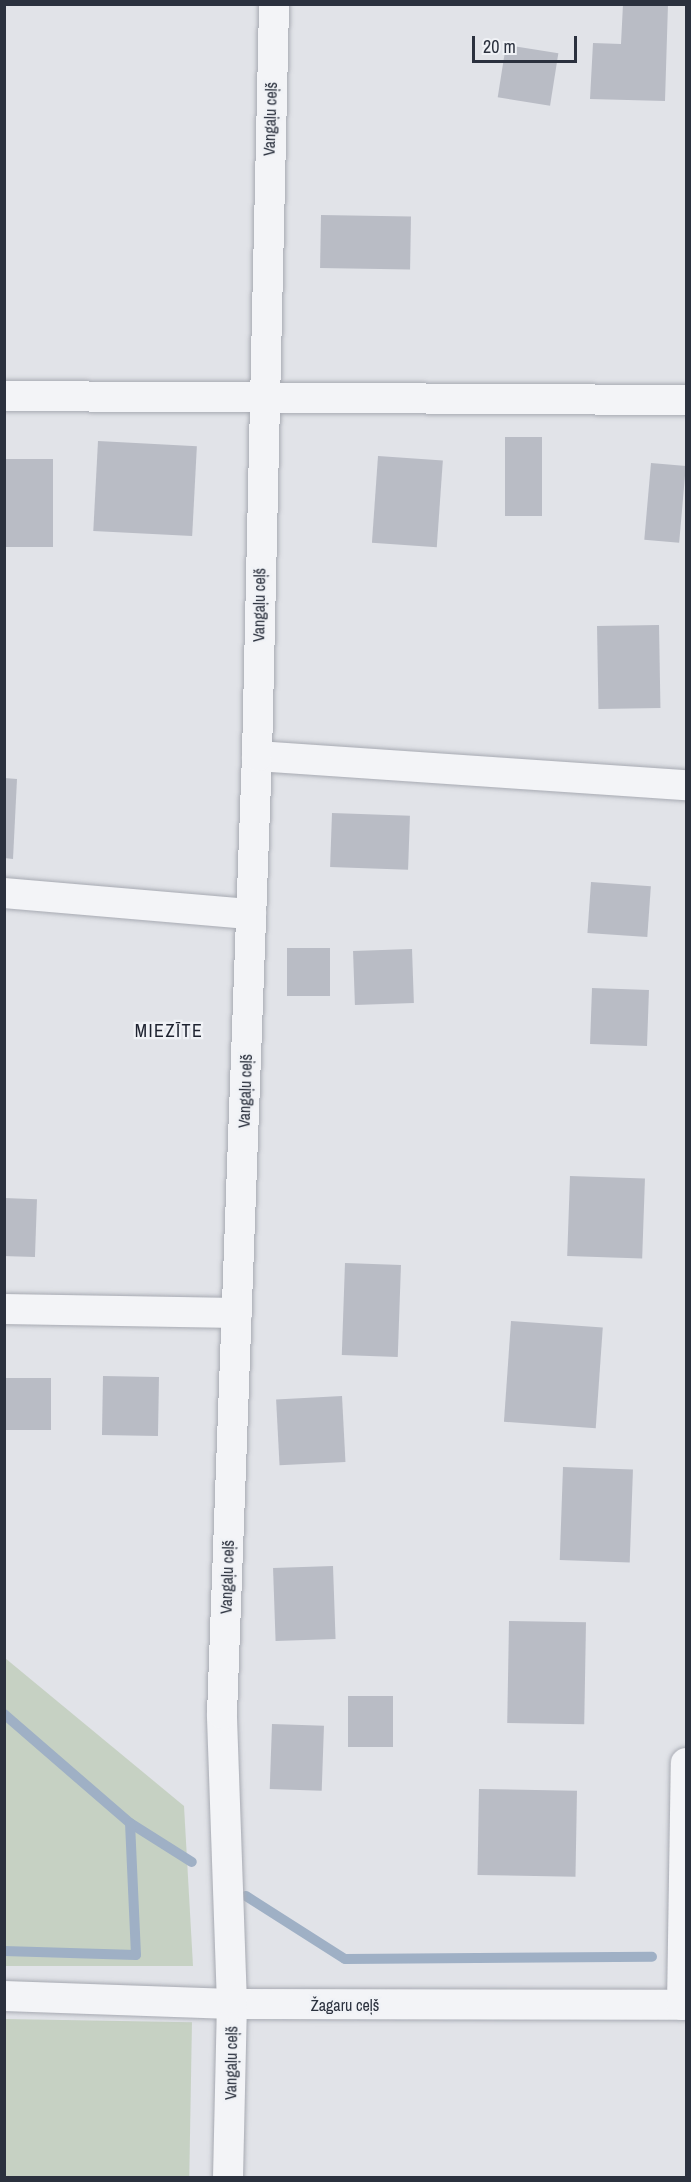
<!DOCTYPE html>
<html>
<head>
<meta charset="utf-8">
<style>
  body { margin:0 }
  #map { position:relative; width:691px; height:2182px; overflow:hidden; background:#e1e3e8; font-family:"Archivo Narrow",sans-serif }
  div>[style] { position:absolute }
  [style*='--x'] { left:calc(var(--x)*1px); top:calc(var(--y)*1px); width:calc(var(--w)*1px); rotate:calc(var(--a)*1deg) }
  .green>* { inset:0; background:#c6d1c3; transform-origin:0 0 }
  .stream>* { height:10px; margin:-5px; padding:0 5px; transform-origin:5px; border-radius:5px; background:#9fb0c5 }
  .building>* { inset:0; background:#b9bcc5; transform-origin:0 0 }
  .roads { filter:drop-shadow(0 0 2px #a7aab2) drop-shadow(0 0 2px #a7aab2) }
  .minor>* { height:30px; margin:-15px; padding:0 15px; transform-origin:15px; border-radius:15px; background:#f3f4f7 }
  span { translate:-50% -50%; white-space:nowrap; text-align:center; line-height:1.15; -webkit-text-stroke:4.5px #f0f2f6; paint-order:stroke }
  .street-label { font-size:16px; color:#2b313e }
  .neighbourhood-label { font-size:18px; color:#1d222f; letter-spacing:1.5px }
  .frame { position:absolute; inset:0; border:6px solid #2b313e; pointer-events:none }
  .scale { position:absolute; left:472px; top:36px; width:105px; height:27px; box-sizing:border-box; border:3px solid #2b313e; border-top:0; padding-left:8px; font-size:18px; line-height:21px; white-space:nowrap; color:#2b313e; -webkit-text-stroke:4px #f0f2f6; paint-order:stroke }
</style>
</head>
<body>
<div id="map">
  <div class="green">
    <div style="clip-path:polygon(5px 1658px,184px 1806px,193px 1966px,5px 1966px)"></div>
    <div style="left:5px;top:2019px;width:187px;height:158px;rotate:1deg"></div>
  </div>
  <div class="stream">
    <div style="--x:4;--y:1714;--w:167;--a:40.9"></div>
    <div style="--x:130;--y:1823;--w:73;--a:32.2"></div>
    <div style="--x:246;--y:1896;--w:117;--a:32.5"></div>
    <div style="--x:345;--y:1959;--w:307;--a:-0.4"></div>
    <div style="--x:4;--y:1951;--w:132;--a:1.7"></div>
    <div style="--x:136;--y:1955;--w:132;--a:-92.6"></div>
  </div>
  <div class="building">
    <div style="clip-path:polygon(623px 4px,668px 4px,665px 101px,590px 99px,593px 43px,621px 44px)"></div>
    <div style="left:506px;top:45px;width:53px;height:53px;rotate:9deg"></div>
    <div style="left:321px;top:215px;width:90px;height:53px;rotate:1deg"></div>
    <div style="left:505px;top:437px;width:37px;height:79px"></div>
    <div style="left:98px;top:441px;width:99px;height:90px;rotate:3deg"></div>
    <div style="left:378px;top:456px;width:65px;height:87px;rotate:4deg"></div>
    <div style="left:4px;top:459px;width:49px;height:88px"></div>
    <div style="left:651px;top:463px;width:35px;height:77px;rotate:5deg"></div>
    <div style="left:659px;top:625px;width:83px;height:62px;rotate:89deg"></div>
    <div style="clip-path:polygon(4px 778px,17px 779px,13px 859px,4px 858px)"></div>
    <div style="left:332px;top:813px;width:78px;height:54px;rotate:2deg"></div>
    <div style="left:591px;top:882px;width:60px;height:51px;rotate:4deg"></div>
    <div style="left:287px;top:948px;width:43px;height:48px"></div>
    <div style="left:412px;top:949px;width:54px;height:59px;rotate:88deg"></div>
    <div style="left:592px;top:988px;width:57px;height:56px;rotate:2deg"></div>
    <div style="left:570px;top:1176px;width:75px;height:80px;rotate:2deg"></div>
    <div style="left:4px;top:1198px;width:33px;height:58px;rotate:2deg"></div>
    <div style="left:345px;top:1263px;width:56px;height:92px;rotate:2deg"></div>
    <div style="left:511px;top:1321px;width:92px;height:101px;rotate:4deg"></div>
    <div style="left:103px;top:1376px;width:56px;height:59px;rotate:1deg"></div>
    <div style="left:4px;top:1378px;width:47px;height:52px"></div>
    <div style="left:342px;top:1396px;width:66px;height:66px;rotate:87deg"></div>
    <div style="left:563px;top:1467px;width:70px;height:93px;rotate:2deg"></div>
    <div style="left:333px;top:1566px;width:73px;height:60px;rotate:88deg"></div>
    <div style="left:509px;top:1621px;width:77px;height:102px;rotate:1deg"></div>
    <div style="left:348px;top:1696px;width:45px;height:51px"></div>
    <div style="left:272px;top:1724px;width:52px;height:65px;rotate:2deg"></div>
    <div style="left:479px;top:1789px;width:98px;height:86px;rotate:1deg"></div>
  </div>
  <div class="roads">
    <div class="minor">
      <div style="--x:4;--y:396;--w:682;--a:0.34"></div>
      <div style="--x:257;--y:756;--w:430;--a:3.9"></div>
      <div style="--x:4;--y:893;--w:248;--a:4.9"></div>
      <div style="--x:4;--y:1309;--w:233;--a:1"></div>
      <div style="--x:4;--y:1996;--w:228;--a:2"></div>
      <div style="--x:232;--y:2004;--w:454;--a:0.1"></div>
      <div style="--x:682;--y:2005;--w:242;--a:-89.1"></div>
      <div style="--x:228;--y:2178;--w:174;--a:-88.7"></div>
      <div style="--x:232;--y:2004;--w:290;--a:-92"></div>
      <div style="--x:222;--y:1714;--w:959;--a:-87.91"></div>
      <div style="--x:257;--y:756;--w:752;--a:-88.7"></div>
    </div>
  </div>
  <div class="street-label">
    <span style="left:270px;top:119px;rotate:-88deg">Vangaļu ceļš</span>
    <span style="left:259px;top:605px;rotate:-89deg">Vangaļu ceļš</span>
    <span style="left:245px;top:1091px;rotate:-88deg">Vangaļu ceļš</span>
    <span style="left:227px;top:1577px;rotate:-88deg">Vangaļu ceļš</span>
    <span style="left:345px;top:2005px">Žagaru ceļš</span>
    <span style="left:231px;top:2063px;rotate:-89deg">Vangaļu ceļš</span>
  </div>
  <div class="neighbourhood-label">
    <span style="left:169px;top:1031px">MIEZĪTE</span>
  </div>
  <div class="frame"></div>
  <div class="scale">20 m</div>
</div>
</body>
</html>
